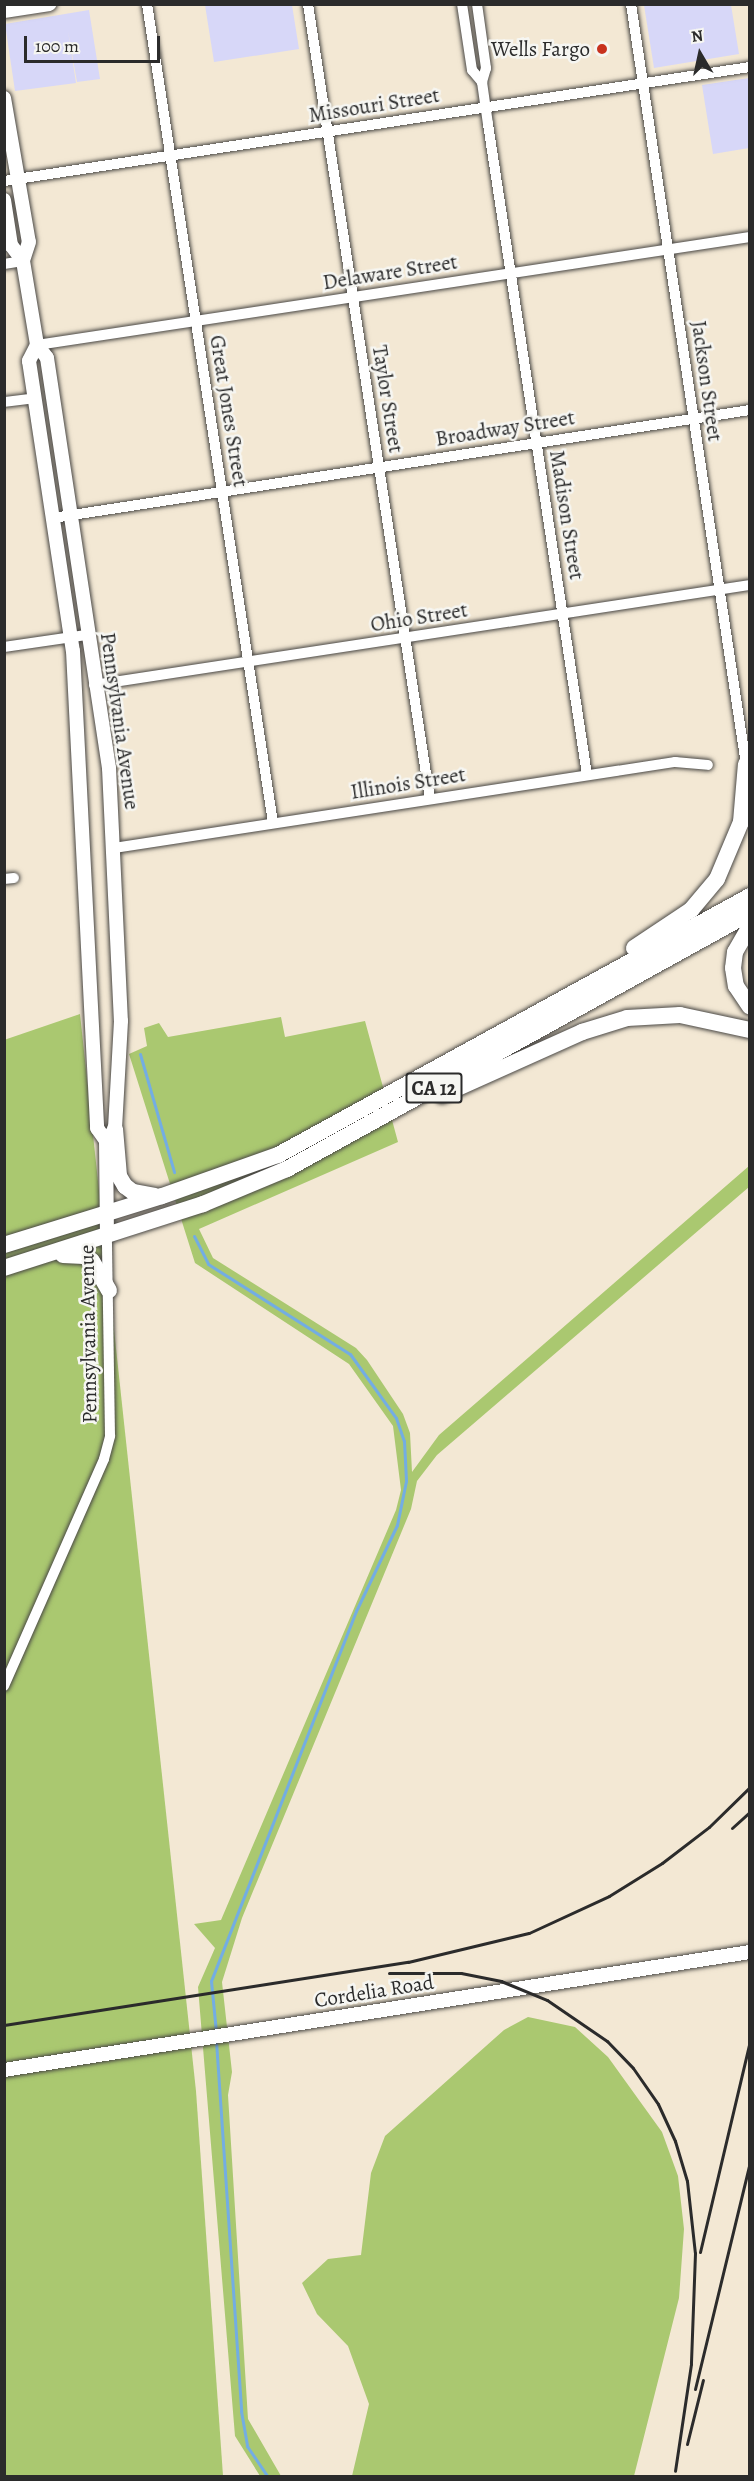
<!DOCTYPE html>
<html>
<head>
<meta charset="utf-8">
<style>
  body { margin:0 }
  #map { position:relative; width:754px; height:2481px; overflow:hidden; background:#f3e8d4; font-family:Alegreya,serif }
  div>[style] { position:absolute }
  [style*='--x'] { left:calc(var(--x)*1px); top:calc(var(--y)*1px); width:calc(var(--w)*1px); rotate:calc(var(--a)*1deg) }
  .built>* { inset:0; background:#d7d7f8 }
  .green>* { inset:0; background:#aac870 }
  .stream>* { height:3px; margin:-1.5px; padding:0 1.5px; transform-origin:1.5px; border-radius:1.5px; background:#73ade3 }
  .roads { filter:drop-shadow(0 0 2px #494744) drop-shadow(0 0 2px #494744) }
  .minor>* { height:10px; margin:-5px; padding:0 5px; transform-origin:5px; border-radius:5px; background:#fff }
  .major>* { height:14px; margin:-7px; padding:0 7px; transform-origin:7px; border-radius:7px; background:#fff }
  .highway>* { height:16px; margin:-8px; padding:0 8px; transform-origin:8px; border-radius:8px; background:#fff }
  .rail>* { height:3px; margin:-1.5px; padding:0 1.5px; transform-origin:1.5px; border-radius:1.5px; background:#2b2b2b }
  .dots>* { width:16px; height:16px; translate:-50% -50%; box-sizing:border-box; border:3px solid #f6f6f2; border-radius:50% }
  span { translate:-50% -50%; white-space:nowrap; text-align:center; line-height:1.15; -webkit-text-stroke:5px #f6f6f2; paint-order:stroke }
  .shield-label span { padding:2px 4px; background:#f6f6f2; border:2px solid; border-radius:4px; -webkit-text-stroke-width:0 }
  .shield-label { font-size:20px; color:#2b2b2b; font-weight:700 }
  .poi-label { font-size:21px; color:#2b2b2b }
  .right { translate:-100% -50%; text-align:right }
  .street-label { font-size:21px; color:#2b2b2b }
  .frame { position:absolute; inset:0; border:6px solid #2b2b2b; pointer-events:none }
  .north { position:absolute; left:670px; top:24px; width:60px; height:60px; -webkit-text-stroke:4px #f6f6f2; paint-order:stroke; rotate:351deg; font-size:16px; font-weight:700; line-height:24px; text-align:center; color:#2b2b2b }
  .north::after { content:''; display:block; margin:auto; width:21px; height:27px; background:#2b2b2b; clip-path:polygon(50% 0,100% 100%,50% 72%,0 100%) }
  .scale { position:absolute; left:24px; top:36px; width:136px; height:27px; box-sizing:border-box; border:3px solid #2b2b2b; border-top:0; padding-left:8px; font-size:18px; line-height:21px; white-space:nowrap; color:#2b2b2b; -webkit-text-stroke:4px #f6f6f2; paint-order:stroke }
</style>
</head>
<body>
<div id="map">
  <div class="built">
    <div style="clip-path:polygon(205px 5px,292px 5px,299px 49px,214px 62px)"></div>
    <div style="clip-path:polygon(644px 5px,731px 5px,739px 54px,654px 68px)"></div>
    <div style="clip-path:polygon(89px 10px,100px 79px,77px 82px,68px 31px,76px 83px,15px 91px,5px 24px)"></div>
    <div style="clip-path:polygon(749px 78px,749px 148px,713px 154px,702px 85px)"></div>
  </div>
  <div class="green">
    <div style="clip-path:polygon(80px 1014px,196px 2091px,223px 2476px,5px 2476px,4px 1040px)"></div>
    <div style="clip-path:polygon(281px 1017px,285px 1037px,365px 1021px,398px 1142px,199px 1229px,213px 1258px,356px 1348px,367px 1360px,403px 1414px,410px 1433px,412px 1472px,439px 1435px,749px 1166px,749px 1187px,437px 1455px,417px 1481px,411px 1509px,242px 1918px,222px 1982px,232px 2072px,228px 2095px,248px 2419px,281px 2476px,260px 2476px,235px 2436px,198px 1987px,215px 1948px,194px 1924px,221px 1920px,396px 1510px,401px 1490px,393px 1426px,349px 1364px,195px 1263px,129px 1054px,147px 1046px,144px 1028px,159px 1023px,168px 1037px)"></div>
    <div style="clip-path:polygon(528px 2017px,575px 2027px,608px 2057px,662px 2132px,678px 2176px,684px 2229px,679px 2298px,634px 2476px,352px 2476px,369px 2404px,348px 2346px,317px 2314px,302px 2283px,328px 2259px,361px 2255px,371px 2173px,385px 2136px,504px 2030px)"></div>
  </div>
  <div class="stream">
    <div style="--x:140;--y:1054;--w:123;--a:73.9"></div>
    <div style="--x:194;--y:1236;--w:31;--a:63"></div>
    <div style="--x:208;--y:1264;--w:168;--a:32.4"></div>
    <div style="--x:350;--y:1354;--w:79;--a:54.3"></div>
    <div style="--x:396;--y:1418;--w:24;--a:71"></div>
    <div style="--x:404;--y:1441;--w:40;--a:87.1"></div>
    <div style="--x:406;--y:1481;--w:45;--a:101.6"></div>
    <div style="--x:397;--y:1525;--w:95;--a:115.5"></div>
    <div style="--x:356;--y:1611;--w:397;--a:111.4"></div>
    <div style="--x:211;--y:1981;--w:51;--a:84.4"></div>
    <div style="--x:216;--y:2041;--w:371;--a:86.1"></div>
    <div style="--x:241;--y:2411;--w:36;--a:80"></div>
    <div style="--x:247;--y:2446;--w:36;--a:56"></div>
  </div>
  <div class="roads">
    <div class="minor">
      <div style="--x:147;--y:4;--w:829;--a:81.25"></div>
      <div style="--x:308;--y:4;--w:804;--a:81.28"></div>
      <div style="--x:462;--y:4;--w:67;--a:81.4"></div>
      <div style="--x:472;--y:70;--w:16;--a:50"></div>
      <div style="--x:477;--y:4;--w:65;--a:82"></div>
      <div style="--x:486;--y:68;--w:15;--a:106"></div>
      <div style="--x:482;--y:82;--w:42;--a:81.9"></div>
      <div style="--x:488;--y:124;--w:658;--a:81.35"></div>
      <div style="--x:631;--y:4;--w:769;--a:81.4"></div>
      <div style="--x:4;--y:181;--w:755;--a:-8.69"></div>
      <div style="--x:4;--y:264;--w:19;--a:-9"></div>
      <div style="--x:37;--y:345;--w:721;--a:-8.61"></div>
      <div style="--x:4;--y:402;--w:31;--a:-7"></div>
      <div style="--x:53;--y:518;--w:705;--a:-8.81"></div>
      <div style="--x:4;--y:647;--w:83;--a:-8.3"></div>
      <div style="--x:94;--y:685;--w:664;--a:-8.67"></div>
      <div style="--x:114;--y:848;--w:568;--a:-8.72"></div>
      <div style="--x:675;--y:762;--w:33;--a:5"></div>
      <div style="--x:4;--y:879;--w:10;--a:-6"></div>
      <div style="--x:4;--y:1686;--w:248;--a:-66.2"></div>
      <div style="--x:104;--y:1459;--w:24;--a:-75"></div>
      <div style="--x:110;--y:1436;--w:200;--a:-90.9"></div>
    </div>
    <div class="major">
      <div style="--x:4;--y:11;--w:46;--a:-8.8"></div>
      <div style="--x:4;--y:98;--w:146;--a:80.2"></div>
      <div style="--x:29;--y:242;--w:20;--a:108"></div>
      <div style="--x:4;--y:200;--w:46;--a:81.2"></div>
      <div style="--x:11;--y:245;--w:20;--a:53"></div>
      <div style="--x:23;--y:261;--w:85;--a:80.5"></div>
      <div style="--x:37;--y:345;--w:16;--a:52"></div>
      <div style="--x:47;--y:358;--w:415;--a:81.4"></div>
      <div style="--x:109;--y:768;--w:253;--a:87.3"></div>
      <div style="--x:121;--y:1021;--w:108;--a:93.2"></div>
      <div style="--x:115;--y:1129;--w:15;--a:127"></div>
      <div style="--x:37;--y:345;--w:18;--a:117"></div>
      <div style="--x:29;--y:361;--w:293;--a:81.4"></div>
      <div style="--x:73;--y:651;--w:478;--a:87.1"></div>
      <div style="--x:97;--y:1128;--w:16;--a:55"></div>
      <div style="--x:106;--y:1141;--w:95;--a:89.4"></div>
      <div style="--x:4;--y:2070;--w:755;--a:-8.99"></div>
    </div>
    <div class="highway">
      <div style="--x:750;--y:926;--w:30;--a:120"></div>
      <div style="--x:735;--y:952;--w:16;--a:97"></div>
      <div style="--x:733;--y:968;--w:18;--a:81"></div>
      <div style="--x:736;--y:986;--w:25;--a:56"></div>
      <div style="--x:634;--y:948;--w:69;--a:-33.7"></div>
      <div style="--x:691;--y:910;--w:40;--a:-50"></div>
      <div style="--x:717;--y:879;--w:62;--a:-67.2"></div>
      <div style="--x:741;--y:822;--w:58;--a:-85.1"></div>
      <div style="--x:442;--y:1095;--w:154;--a:-24.2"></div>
      <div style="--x:582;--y:1032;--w:47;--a:-17.3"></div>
      <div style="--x:627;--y:1018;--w:53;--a:-3.2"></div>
      <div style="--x:680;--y:1015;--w:72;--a:12.1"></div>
      <div style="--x:115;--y:1129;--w:47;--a:85.1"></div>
      <div style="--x:119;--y:1176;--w:12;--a:59"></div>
      <div style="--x:125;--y:1186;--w:10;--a:37"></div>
      <div style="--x:133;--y:1192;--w:22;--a:10"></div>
      <div style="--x:4;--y:1245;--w:165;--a:-17.2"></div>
      <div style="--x:162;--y:1196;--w:123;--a:-19.5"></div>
      <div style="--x:278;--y:1155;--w:538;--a:-28.75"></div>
      <div style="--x:63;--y:1255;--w:21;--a:3"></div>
      <div style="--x:84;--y:1256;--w:9;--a:32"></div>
      <div style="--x:92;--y:1261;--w:34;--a:60"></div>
      <div style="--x:4;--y:1268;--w:209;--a:-17.8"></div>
      <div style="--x:203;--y:1204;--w:91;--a:-22.6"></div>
      <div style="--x:287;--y:1169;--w:529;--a:-28.94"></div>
    </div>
  </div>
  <div class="rail">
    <div style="--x:732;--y:1828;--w:24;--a:-42"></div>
    <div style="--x:389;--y:1973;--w:72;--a:0"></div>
    <div style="--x:461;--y:1973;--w:41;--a:11.3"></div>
    <div style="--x:501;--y:1981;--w:50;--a:22.4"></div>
    <div style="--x:547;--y:2000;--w:73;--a:34.3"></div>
    <div style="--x:607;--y:2041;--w:37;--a:46"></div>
    <div style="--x:633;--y:2068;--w:44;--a:55.2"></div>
    <div style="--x:658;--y:2104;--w:41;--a:65.3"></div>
    <div style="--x:675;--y:2141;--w:42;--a:73.3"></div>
    <div style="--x:687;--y:2181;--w:72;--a:83.7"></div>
    <div style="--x:695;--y:2253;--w:111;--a:92.1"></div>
    <div style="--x:691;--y:2364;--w:108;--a:98.5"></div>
    <div style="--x:4;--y:2025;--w:409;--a:-8.9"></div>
    <div style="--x:408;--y:1962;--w:124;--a:-13.5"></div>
    <div style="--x:529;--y:1933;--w:88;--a:-24.8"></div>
    <div style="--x:609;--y:1896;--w:62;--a:-31.9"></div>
    <div style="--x:662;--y:1863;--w:59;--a:-37.5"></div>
    <div style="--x:709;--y:1827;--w:57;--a:-44.3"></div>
    <div style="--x:700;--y:2252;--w:218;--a:-76.7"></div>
    <div style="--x:695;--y:2389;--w:235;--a:-76.4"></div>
    <div style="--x:687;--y:2444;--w:66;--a:-76"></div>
  </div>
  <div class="dots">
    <div style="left:602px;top:49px;background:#c8321e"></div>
  </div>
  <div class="shield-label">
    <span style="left:434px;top:1088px">CA 12</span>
  </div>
  <div class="poi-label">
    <span class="right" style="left:590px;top:49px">Wells Fargo</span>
  </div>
  <div class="street-label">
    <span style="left:374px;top:105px;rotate:-9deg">Missouri Street</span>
    <span style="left:390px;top:272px;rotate:-9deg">Delaware Street</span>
    <span style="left:707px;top:381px;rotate:82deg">Jackson Street</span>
    <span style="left:388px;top:399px;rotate:81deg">Taylor Street</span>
    <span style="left:229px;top:411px;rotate:81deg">Great Jones Street</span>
    <span style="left:505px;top:428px;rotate:-9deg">Broadway Street</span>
    <span style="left:567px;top:515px;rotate:81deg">Madison Street</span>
    <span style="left:419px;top:617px;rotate:-9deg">Ohio Street</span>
    <span style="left:120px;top:721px;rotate:82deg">Pennsylvania Avenue</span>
    <span style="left:408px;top:783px;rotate:-9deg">Illinois Street</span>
    <span style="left:88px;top:1334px;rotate:-91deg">Pennsylvania Avenue</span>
    <span style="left:374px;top:1991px;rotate:-9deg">Cordelia Road</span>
  </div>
  <div class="frame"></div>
  <div class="north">N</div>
  <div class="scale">100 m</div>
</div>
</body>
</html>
